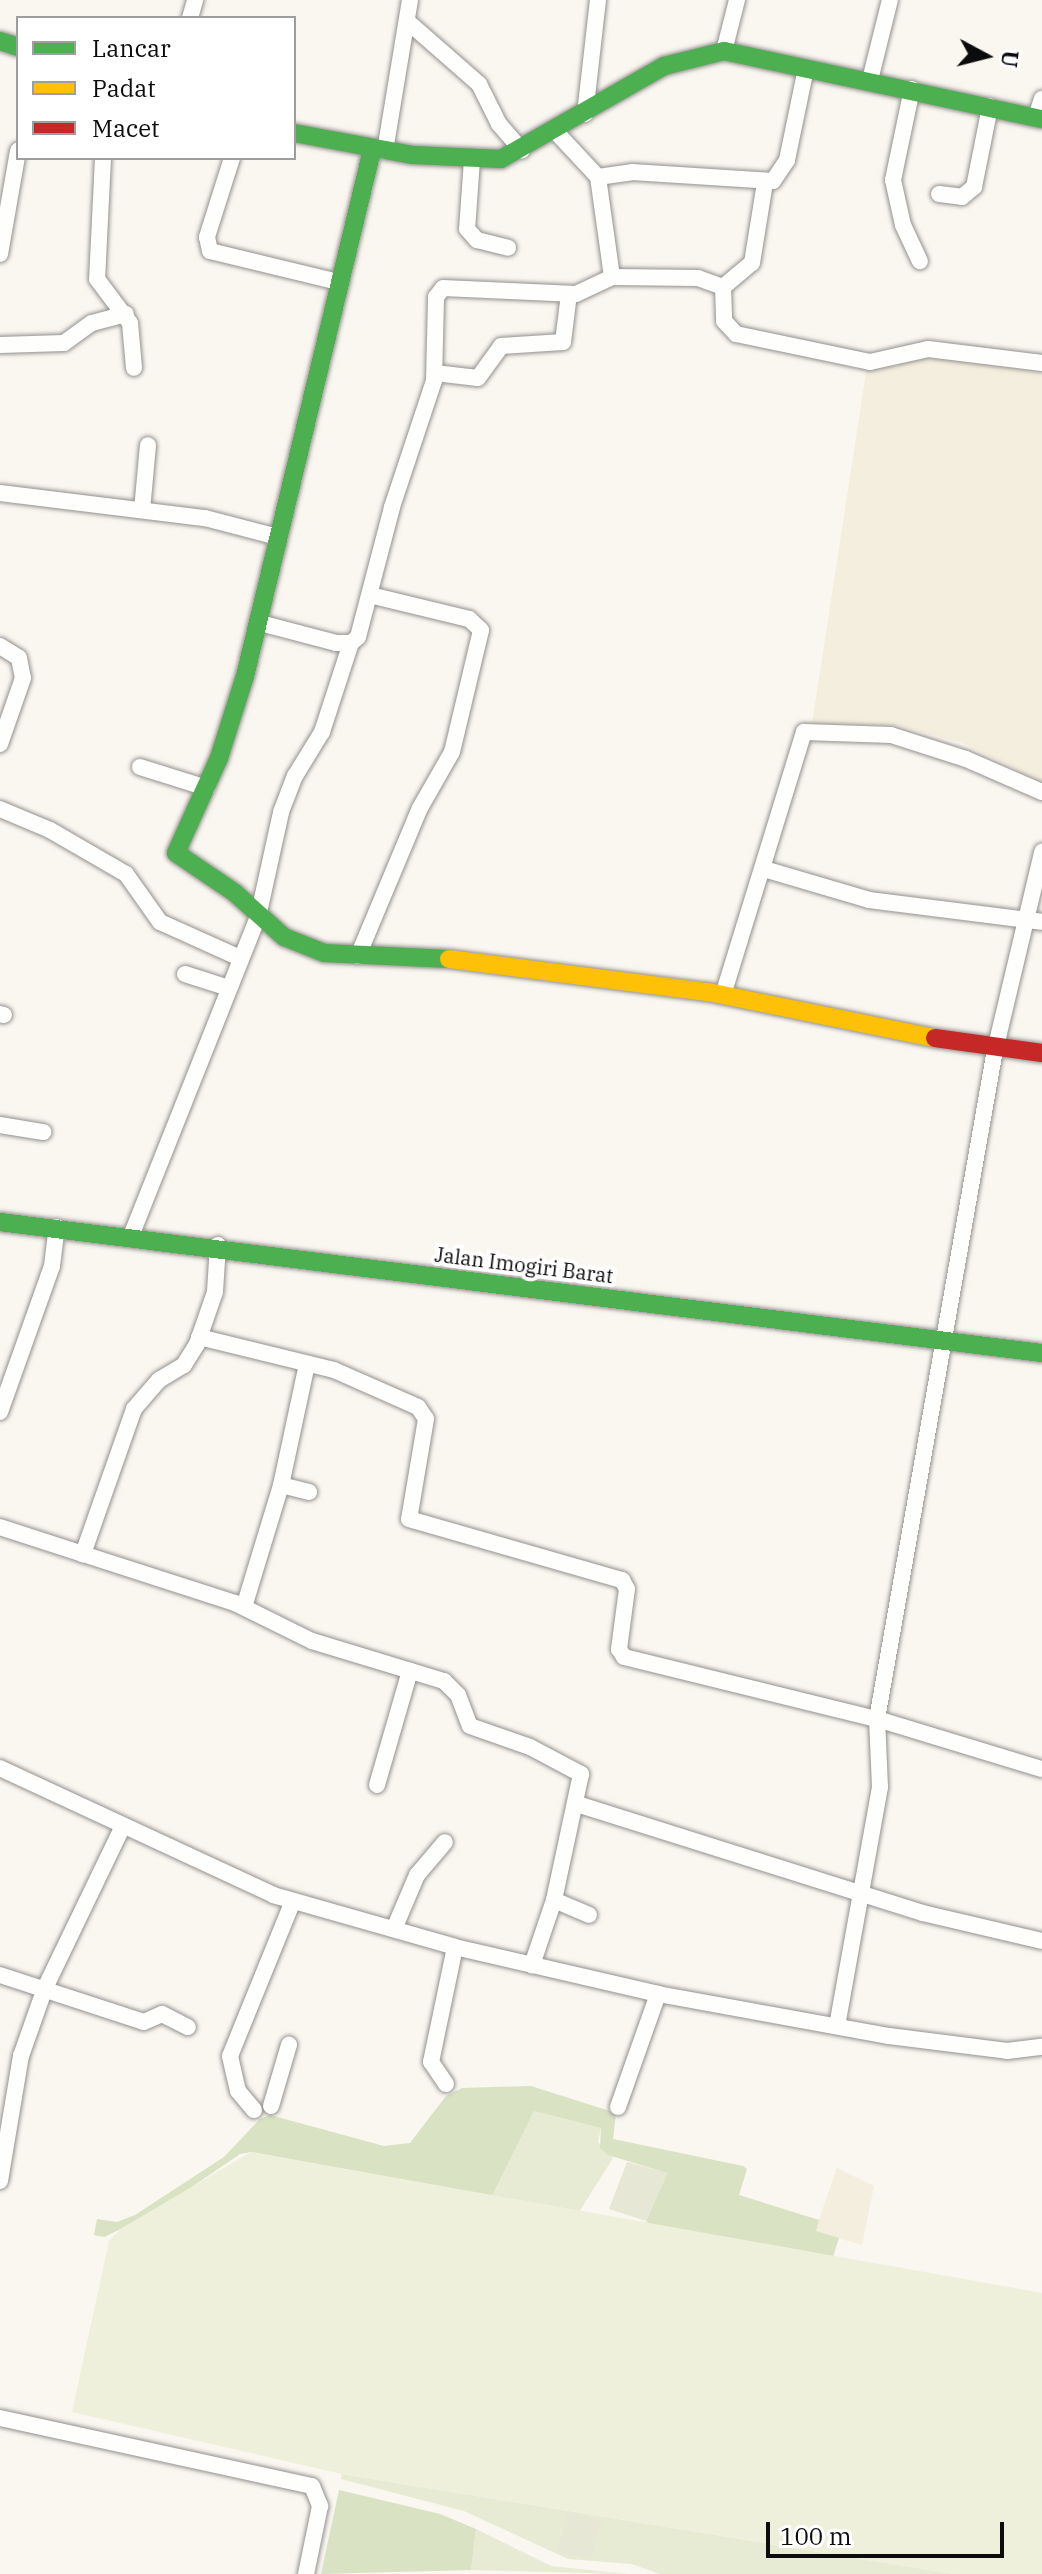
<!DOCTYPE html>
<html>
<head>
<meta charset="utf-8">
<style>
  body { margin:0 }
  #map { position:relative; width:1042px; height:2574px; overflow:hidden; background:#faf6f0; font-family:"IBM Plex Serif",serif }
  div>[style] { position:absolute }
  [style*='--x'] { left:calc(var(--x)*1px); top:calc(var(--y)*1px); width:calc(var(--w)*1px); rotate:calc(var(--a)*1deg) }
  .farmland>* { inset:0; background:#f4eede }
  .green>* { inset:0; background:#e7ebd3 }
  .forest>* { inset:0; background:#d9e2c2 }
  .cemetery>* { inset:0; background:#e7e7d6; transform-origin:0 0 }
  .pitch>* { inset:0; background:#eff0dc }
  .roads { filter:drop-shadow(0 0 2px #93918f) drop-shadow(0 0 2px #93918f) }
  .street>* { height:16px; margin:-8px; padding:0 8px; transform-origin:8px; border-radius:8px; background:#fefefd }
  .fast>* { height:18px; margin:-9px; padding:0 9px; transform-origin:9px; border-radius:9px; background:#4caf50 }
  .slow>* { height:18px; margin:-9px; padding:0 9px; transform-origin:9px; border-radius:9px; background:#ffc107 }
  .jam>* { height:18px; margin:-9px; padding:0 9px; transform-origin:9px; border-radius:9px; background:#c62828 }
  span { translate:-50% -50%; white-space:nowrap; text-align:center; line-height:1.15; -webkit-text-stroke:8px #fff; paint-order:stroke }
  .street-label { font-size:20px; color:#0c0c0c }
  .legend { position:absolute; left:16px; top:16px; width:280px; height:144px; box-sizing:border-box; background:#fff; border:2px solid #9e9e9e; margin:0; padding:10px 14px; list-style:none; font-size:24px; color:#0c0c0c }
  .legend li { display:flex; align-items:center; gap:16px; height:40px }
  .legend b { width:40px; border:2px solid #9e9e9e }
  .north { position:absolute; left:946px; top:16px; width:80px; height:80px; -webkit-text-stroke:6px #fff; paint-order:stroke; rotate:97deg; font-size:22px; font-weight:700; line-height:32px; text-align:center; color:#0c0c0c }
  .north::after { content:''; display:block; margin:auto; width:28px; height:36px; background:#0c0c0c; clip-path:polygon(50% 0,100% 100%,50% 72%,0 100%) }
  .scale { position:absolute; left:766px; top:2522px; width:238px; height:36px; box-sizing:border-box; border:4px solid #0c0c0c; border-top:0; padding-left:10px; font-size:24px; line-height:28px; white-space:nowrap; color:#0c0c0c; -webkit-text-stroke:6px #fff; paint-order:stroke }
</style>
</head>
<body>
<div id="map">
  <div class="farmland">
    <div style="clip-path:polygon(934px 356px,1042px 373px,1042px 782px,963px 743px,895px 725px,812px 724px,867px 366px,896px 367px,908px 359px)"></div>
    <div style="clip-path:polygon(837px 2168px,874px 2186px,862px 2245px,815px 2231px)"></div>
  </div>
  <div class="green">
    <div style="clip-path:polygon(534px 2111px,601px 2128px,598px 2142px,613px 2158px,579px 2212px,492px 2196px)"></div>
    <div style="clip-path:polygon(342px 2474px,954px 2574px,660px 2574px,632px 2564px,568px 2559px,464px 2511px,341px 2479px)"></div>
    <div style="clip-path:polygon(476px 2529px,551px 2566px,627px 2574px,471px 2570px)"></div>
  </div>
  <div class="forest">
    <div style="clip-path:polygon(531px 2086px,616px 2113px,613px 2139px,743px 2166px,747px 2169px,739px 2195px,819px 2220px,816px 2231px,839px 2238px,833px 2257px,650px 2226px,646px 2221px,667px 2173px,608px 2155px,600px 2148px,601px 2128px,534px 2111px,492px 2196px,251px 2152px,240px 2154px,152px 2214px,104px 2237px,94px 2235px,97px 2219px,117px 2222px,135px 2215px,224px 2157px,260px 2119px,270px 2115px,384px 2146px,410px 2143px,446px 2096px,462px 2088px)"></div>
    <div style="clip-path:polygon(339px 2490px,440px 2514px,476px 2529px,471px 2570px,321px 2574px)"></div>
  </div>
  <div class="cemetery">
    <div style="clip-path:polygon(627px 2162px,668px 2173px,646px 2221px,609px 2209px)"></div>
    <div style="left:568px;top:2512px;width:35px;height:40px;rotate:15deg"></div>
  </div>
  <div class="pitch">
    <div style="clip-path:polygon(251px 2152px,1042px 2293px,1042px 2574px,954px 2574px,342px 2474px,72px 2412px,109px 2241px,122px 2228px)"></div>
  </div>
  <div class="roads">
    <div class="street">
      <div style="--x:190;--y:18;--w:19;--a:-74"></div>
      <div style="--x:407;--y:21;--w:96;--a:41.2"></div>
      <div style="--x:479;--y:84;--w:45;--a:63.4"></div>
      <div style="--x:499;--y:124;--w:35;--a:49"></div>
      <div style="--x:724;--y:51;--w:53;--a:-75.7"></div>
      <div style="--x:870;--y:80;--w:82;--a:-76"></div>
      <div style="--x:912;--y:89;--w:93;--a:101.8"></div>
      <div style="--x:893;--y:180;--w:46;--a:77.5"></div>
      <div style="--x:903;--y:225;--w:40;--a:65"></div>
      <div style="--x:585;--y:114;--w:115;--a:-83.5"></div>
      <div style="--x:1036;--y:117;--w:19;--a:-72"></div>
      <div style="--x:556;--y:132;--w:62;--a:47"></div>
      <div style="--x:598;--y:177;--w:101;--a:82"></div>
      <div style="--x:385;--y:151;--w:153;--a:-80.6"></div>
      <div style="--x:103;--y:158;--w:121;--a:92.8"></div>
      <div style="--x:97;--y:279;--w:55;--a:53.1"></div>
      <div style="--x:130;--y:323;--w:45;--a:84.9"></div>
      <div style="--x:232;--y:158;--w:83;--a:107.6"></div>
      <div style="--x:207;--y:237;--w:14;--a:78"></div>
      <div style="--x:210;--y:251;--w:132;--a:13.6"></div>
      <div style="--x:472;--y:160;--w:69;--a:94.1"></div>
      <div style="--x:467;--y:229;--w:15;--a:48"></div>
      <div style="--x:477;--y:240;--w:32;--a:14"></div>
      <div style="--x:598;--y:177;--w:34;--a:-8"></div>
      <div style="--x:632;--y:172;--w:141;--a:3.7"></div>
      <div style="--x:773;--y:181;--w:25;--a:-56"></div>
      <div style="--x:787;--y:160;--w:94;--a:-78.3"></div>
      <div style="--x:939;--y:194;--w:23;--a:7"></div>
      <div style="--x:962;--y:197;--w:16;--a:-40"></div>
      <div style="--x:974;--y:187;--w:82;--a:-78.7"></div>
      <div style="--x:0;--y:254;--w:105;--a:-80.1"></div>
      <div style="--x:723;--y:287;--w:38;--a:-40"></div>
      <div style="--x:752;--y:263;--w:81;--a:-80.8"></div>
      <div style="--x:0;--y:345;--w:64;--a:-1.8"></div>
      <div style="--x:64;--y:343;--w:34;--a:-36"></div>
      <div style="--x:92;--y:323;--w:35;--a:-15"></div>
      <div style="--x:435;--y:373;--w:43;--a:6.6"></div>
      <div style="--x:478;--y:378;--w:39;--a:-54"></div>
      <div style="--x:501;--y:346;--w:62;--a:-3.7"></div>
      <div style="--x:563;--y:342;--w:48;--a:-82.9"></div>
      <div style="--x:0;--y:493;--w:207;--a:7"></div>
      <div style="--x:205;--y:518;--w:75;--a:14.6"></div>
      <div style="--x:142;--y:510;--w:65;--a:-84.7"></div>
      <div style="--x:260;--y:623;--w:79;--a:14.7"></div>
      <div style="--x:336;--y:643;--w:15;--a:0"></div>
      <div style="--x:351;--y:643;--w:9;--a:-41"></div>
      <div style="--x:358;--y:637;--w:134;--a:-75.3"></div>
      <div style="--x:392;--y:507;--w:133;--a:-71.6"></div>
      <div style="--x:434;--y:381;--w:84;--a:-88.6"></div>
      <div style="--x:436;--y:297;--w:11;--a:-52"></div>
      <div style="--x:443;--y:288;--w:133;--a:2.6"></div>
      <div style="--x:576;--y:294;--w:40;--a:-25"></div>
      <div style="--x:612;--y:277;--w:86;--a:0.7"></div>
      <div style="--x:698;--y:278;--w:27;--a:20"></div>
      <div style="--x:723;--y:287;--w:34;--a:88"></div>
      <div style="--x:724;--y:321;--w:18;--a:47"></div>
      <div style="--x:736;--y:334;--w:137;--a:11.8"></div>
      <div style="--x:870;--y:362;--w:59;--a:-12.6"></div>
      <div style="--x:928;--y:349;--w:115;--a:7"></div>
      <div style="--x:0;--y:646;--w:22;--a:32"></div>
      <div style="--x:19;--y:658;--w:20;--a:79"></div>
      <div style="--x:23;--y:678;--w:70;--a:109.2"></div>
      <div style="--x:140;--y:767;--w:70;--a:17.4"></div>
      <div style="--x:0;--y:809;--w:54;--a:22.8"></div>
      <div style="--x:50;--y:830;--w:88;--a:30.1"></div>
      <div style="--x:126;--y:874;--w:59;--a:54.7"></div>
      <div style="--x:160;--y:922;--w:85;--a:24.2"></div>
      <div style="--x:764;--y:869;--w:109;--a:16.4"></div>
      <div style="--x:869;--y:900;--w:174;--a:7.2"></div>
      <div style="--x:358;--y:956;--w:160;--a:-67.3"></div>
      <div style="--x:420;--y:808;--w:64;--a:-60.3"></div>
      <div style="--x:452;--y:752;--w:125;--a:-76.6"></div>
      <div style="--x:481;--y:630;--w:16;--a:-137"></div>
      <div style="--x:469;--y:619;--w:102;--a:-166.4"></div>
      <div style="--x:185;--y:974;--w:43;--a:17.6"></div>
      <div style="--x:723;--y:995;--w:275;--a:-72.9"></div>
      <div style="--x:804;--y:732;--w:87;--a:2"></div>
      <div style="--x:891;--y:735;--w:79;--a:17.7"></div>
      <div style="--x:966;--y:759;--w:83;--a:23.5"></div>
      <div style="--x:0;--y:1014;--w:4;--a:14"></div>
      <div style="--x:0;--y:1125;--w:44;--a:9.2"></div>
      <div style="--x:131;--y:1236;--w:343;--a:-68.3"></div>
      <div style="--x:258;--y:917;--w:107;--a:-77.6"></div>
      <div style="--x:281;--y:812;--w:39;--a:-69"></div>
      <div style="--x:295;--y:776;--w:52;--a:-58.5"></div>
      <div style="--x:322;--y:732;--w:94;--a:-72"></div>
      <div style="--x:218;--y:1245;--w:47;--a:93.7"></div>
      <div style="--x:215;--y:1292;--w:55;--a:109.1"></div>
      <div style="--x:197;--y:1344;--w:25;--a:122"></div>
      <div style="--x:184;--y:1365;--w:29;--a:149"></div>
      <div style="--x:159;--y:1380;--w:38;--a:131"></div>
      <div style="--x:134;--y:1409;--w:154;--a:109.4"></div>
      <div style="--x:83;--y:1554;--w:160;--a:17.9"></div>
      <div style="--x:235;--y:1603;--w:86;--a:26.3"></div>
      <div style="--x:312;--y:1641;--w:138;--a:16.9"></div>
      <div style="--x:444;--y:1681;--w:20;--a:45"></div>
      <div style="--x:458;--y:1695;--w:33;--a:69"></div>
      <div style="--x:470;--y:1726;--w:64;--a:19.3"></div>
      <div style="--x:530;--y:1747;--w:58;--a:27.9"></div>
      <div style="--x:581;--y:1774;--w:129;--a:102.1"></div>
      <div style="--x:554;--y:1900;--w:69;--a:108.7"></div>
      <div style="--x:199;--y:1337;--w:139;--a:13.7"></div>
      <div style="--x:334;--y:1370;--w:92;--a:23.8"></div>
      <div style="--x:418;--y:1407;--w:14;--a:56"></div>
      <div style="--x:426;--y:1419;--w:101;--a:99.6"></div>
      <div style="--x:409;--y:1519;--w:222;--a:16"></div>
      <div style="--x:622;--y:1580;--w:10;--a:61"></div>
      <div style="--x:627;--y:1589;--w:61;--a:97.6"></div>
      <div style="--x:619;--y:1649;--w:9;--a:58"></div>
      <div style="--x:624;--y:1657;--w:260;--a:13.8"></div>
      <div style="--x:877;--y:1719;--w:172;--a:16.9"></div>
      <div style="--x:307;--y:1364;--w:124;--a:102.1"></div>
      <div style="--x:281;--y:1485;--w:29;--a:14"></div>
      <div style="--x:0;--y:1412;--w:155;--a:-70.4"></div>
      <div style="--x:52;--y:1266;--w:39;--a:-83"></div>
      <div style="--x:0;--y:1527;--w:87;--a:18"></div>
      <div style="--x:244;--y:1607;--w:127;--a:-73.1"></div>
      <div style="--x:0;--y:1768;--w:301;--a:24.9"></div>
      <div style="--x:273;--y:1895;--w:189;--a:15.9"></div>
      <div style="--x:455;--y:1947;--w:208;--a:13"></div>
      <div style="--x:658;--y:1994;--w:235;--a:10.3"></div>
      <div style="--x:889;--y:2036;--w:119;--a:7.2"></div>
      <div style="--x:1007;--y:2051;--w:35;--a:-7"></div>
      <div style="--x:377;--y:1785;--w:119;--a:-73.9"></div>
      <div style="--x:577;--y:1804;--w:363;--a:17.5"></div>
      <div style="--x:923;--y:1913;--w:122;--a:13.2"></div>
      <div style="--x:554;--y:1900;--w:38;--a:23"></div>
      <div style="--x:394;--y:1929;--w:59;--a:-66.9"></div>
      <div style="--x:417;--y:1875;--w:43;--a:-49.7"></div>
      <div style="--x:0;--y:1975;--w:151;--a:18.1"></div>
      <div style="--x:144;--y:2022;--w:20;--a:-24"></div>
      <div style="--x:162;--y:2014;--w:29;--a:27"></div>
      <div style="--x:837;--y:2026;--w:243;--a:-79.8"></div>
      <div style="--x:880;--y:1787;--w:68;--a:-92.5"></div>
      <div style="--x:877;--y:1719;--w:679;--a:-80"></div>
      <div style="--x:995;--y:1050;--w:204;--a:-76.6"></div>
      <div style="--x:446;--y:2084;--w:27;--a:-124"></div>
      <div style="--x:431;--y:2062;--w:117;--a:-78.2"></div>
      <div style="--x:271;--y:2106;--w:64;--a:-73.6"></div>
      <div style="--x:618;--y:2107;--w:120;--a:-70.5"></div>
      <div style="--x:254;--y:2110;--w:25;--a:-130"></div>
      <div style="--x:238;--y:2091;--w:36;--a:-103"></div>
      <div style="--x:230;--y:2056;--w:167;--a:-67.9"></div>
      <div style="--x:0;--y:2181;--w:127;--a:-80.5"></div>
      <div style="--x:21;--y:2056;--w:72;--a:-70.6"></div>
      <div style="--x:45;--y:1988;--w:180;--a:-64.3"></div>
      <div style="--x:0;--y:2418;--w:319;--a:12.3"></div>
      <div style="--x:312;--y:2486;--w:22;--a:68"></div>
      <div style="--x:320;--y:2506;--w:69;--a:101.6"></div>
    </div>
    <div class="fast">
      <div style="--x:0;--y:41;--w:19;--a:18"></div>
      <div style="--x:294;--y:133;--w:121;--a:10.5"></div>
      <div style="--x:413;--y:155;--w:88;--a:2.6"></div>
      <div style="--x:501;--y:159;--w:188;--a:-29.7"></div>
      <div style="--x:664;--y:66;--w:62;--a:-14"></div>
      <div style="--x:724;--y:51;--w:325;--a:12.1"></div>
      <div style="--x:372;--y:150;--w:541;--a:103.57"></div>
      <div style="--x:245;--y:676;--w:86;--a:107.6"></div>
      <div style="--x:219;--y:758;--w:104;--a:114.4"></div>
      <div style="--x:176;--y:853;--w:71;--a:34.1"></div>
      <div style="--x:235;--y:893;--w:66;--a:41.9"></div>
      <div style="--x:284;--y:937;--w:43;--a:21.8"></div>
      <div style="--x:324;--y:953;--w:125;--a:2.7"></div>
      <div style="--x:0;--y:1222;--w:1050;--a:7.17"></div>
    </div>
    <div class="slow">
      <div style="--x:449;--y:959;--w:261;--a:7.3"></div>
      <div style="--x:708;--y:992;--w:232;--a:11.5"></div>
    </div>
    <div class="jam">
      <div style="--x:935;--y:1038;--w:108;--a:8"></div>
    </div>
  </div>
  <div class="street-label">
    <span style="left:524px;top:1265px;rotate:7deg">Jalan Imogiri Barat</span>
  </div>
  <ul class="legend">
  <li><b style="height:10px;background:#4caf50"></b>Lancar</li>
  <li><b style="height:10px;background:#ffc107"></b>Padat</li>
  <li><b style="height:10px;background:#c62828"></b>Macet</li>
  </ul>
  <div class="north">U</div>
  <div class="scale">100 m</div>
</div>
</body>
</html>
